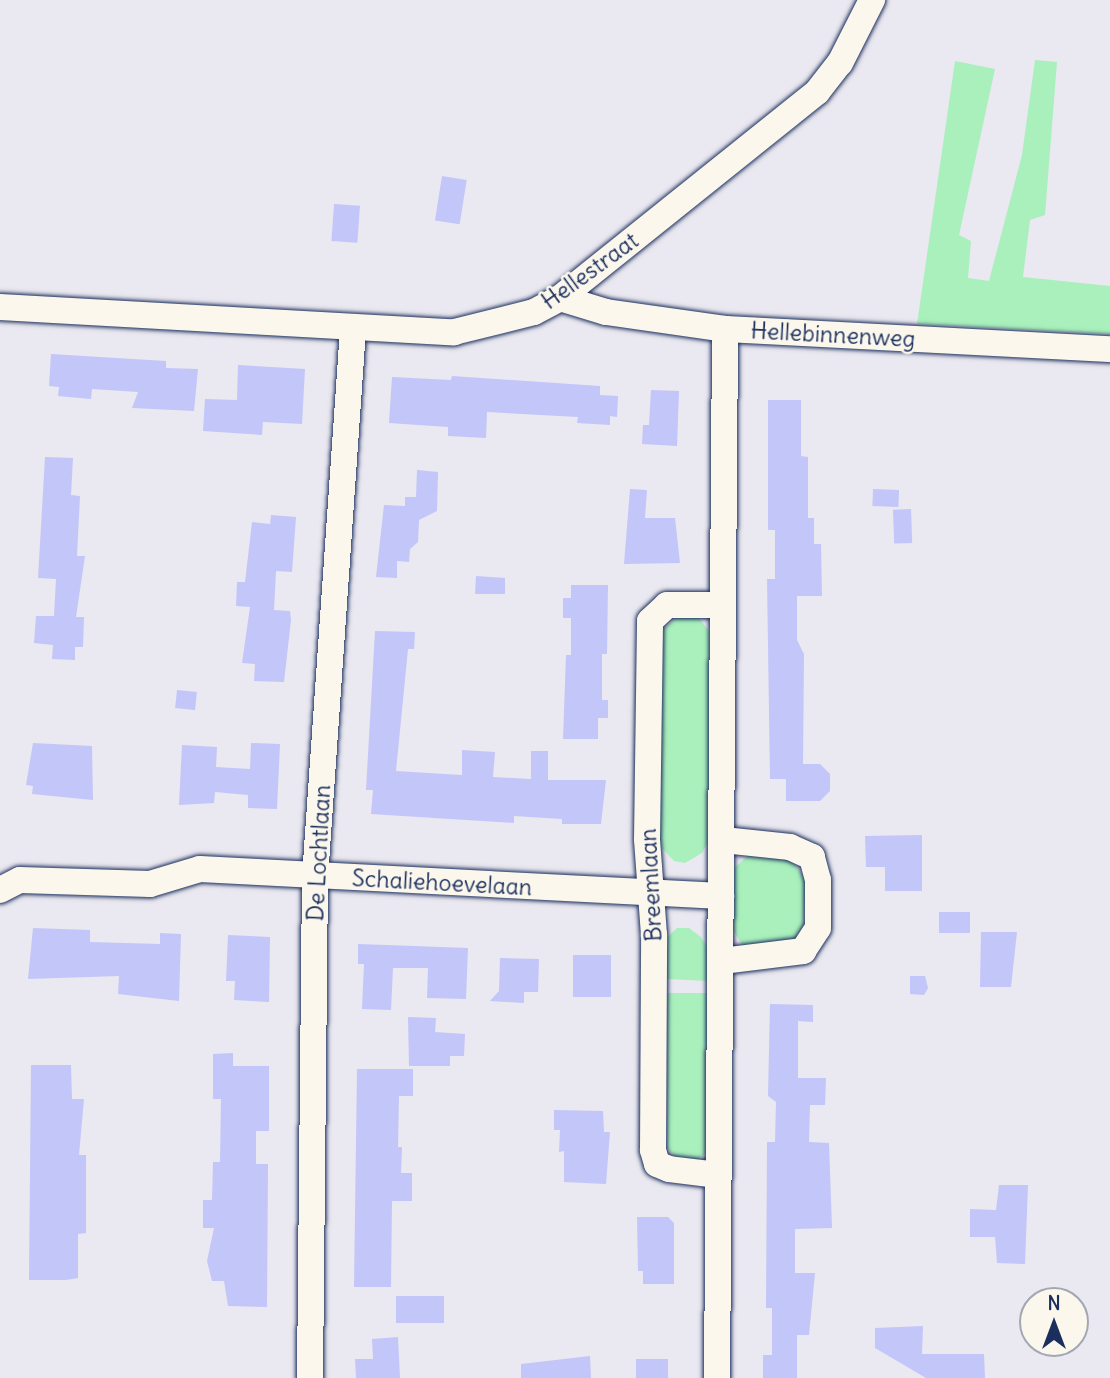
<!DOCTYPE html>
<html>
<head>
<meta charset="utf-8">
<style>
  body { margin:0 }
  #map { position:relative; width:1110px; height:1378px; overflow:hidden; background:#eae8f0; font-family:Delius,sans-serif }
  div>[style] { position:absolute }
  [style*='--x'] { left:calc(var(--x)*1px); top:calc(var(--y)*1px); width:calc(var(--w)*1px); rotate:calc(var(--a)*1deg) }
  .green>* { inset:0; background:#a9f0bc }
  .building>* { inset:0; background:#c3c6f8; transform-origin:0 0 }
  .roads { filter:drop-shadow(0 0 2px #1b2f5e) drop-shadow(0 0 2px #1b2f5e) }
  .minor>* { height:26px; margin:-13px; padding:0 13px; transform-origin:13px; border-radius:13px; background:#fbf7ec }
  span { translate:-50% -50%; white-space:nowrap; text-align:center; line-height:1.15; -webkit-text-stroke:5px #fbf7ec; paint-order:stroke }
  .street-label { font-size:23px; color:#1b2f5e }
  .north { position:absolute; left:1019px; top:1287px; width:70px; height:70px; box-sizing:border-box; background:#fbf7ec; border:2px solid #a1a7b3; border-radius:50%; rotate:0deg; font-size:19px; font-weight:700; line-height:28px; text-align:center; color:#1b2f5e }
  .north::after { content:''; display:block; margin:auto; width:24px; height:32px; background:#1b2f5e; clip-path:polygon(50% 0,100% 100%,50% 72%,0 100%) }
</style>
</head>
<body>
<div id="map">
  <div class="green">
    <div style="clip-path:polygon(1035px 60px,1057px 62px,1045px 215px,1030px 220px,1023px 277px,1110px 286px,1110px 334px,917px 324px,955px 61px,995px 69px,959px 235px,971px 241px,968px 278px,989px 281px,1022px 155px)"></div>
    <div style="clip-path:polygon(677px 617px,698px 617px,709px 631px,710px 838px,702px 853px,685px 863px,674px 861px,660px 846px,661px 632px)"></div>
    <div style="clip-path:polygon(750px 854px,772px 854px,793px 862px,806px 880px,803px 932px,789px 946px,743px 946px,731px 927px,733px 869px)"></div>
    <div style="clip-path:polygon(677px 928px,689px 928px,701px 937px,709px 950px,709px 981px,666px 979px,664px 940px)"></div>
    <div style="clip-path:polygon(667px 993px,708px 993px,707px 1152px,698px 1160px,676px 1157px,667px 1148px)"></div>
  </div>
  <div class="building">
    <div style="left:442px;top:176px;width:25px;height:45px;rotate:9deg"></div>
    <div style="left:334px;top:204px;width:26px;height:37px;rotate:4deg"></div>
    <div style="clip-path:polygon(51px 354px,166px 361px,166px 368px,198px 369px,194px 411px,132px 408px,138px 392px,92px 389px,91px 399px,58px 396px,59px 387px,49px 386px)"></div>
    <div style="clip-path:polygon(238px 365px,305px 369px,302px 424px,263px 422px,262px 435px,203px 431px,205px 399px,237px 400px)"></div>
    <div style="clip-path:polygon(452px 376px,600px 386px,600px 395px,618px 396px,617px 417px,610px 416px,610px 425px,577px 423px,578px 417px,487px 412px,486px 438px,448px 436px,448px 427px,389px 423px,392px 377px,451px 380px)"></div>
    <div style="clip-path:polygon(651px 390px,679px 391px,677px 446px,642px 444px,643px 425px,649px 425px)"></div>
    <div style="clip-path:polygon(768px 400px,801px 400px,801px 456px,808px 457px,808px 518px,814px 518px,814px 544px,821px 544px,822px 596px,797px 596px,797px 640px,804px 654px,803px 764px,820px 764px,830px 774px,830px 791px,820px 801px,786px 801px,786px 779px,770px 779px,767px 579px,775px 579px,775px 530px,768px 530px)"></div>
    <div style="clip-path:polygon(45px 457px,73px 458px,71px 495px,80px 496px,77px 556px,85px 556px,76px 617px,84px 617px,83px 647px,75px 647px,75px 660px,52px 659px,53px 645px,34px 643px,36px 616px,54px 616px,56px 579px,38px 578px)"></div>
    <div style="clip-path:polygon(417px 470px,438px 472px,437px 511px,419px 520px,418px 542px,410px 549px,409px 562px,397px 561px,397px 578px,376px 577px,384px 505px,405px 506px,405px 497px,416px 497px)"></div>
    <div style="clip-path:polygon(630px 489px,647px 490px,645px 518px,675px 518px,680px 563px,624px 564px)"></div>
    <div style="left:873px;top:489px;width:26px;height:17px;rotate:2deg"></div>
    <div style="left:911px;top:509px;width:34px;height:18px;rotate:88deg"></div>
    <div style="clip-path:polygon(271px 515px,296px 517px,292px 572px,276px 571px,274px 610px,290px 611px,291px 620px,284px 682px,254px 681px,255px 664px,242px 663px,250px 607px,236px 606px,237px 582px,245px 582px,252px 522px,270px 524px)"></div>
    <div style="clip-path:polygon(476px 576px,505px 578px,505px 594px,475px 594px)"></div>
    <div style="clip-path:polygon(571px 585px,608px 585px,607px 654px,602px 654px,602px 700px,608px 700px,608px 718px,598px 718px,598px 739px,563px 739px,566px 655px,571px 655px,571px 618px,563px 618px,563px 598px,571px 598px)"></div>
    <div style="clip-path:polygon(375px 631px,415px 632px,414px 649px,408px 649px,396px 771px,462px 775px,462px 750px,495px 752px,493px 777px,531px 779px,531px 751px,548px 751px,548px 780px,606px 780px,601px 824px,562px 824px,562px 819px,514px 816px,514px 823px,371px 814px,373px 790px,366px 790px)"></div>
    <div style="left:177px;top:690px;width:20px;height:18px;rotate:6deg"></div>
    <div style="clip-path:polygon(33px 743px,92px 746px,93px 800px,32px 794px,33px 786px,26px 785px)"></div>
    <div style="clip-path:polygon(251px 743px,280px 744px,277px 809px,248px 808px,248px 795px,215px 792px,214px 803px,179px 805px,182px 745px,217px 747px,216px 767px,250px 769px)"></div>
    <div style="clip-path:polygon(922px 835px,922px 891px,885px 891px,885px 867px,866px 867px,865px 836px)"></div>
    <div style="left:939px;top:912px;width:31px;height:21px"></div>
    <div style="clip-path:polygon(33px 928px,90px 930px,90px 942px,160px 944px,160px 933px,181px 934px,179px 1001px,118px 994px,119px 976px,28px 979px)"></div>
    <div style="clip-path:polygon(981px 932px,1017px 932px,1011px 987px,980px 987px)"></div>
    <div style="clip-path:polygon(228px 935px,270px 937px,269px 1002px,234px 1000px,235px 981px,226px 981px)"></div>
    <div style="clip-path:polygon(358px 944px,468px 948px,466px 999px,427px 998px,428px 968px,393px 968px,391px 1010px,362px 1009px,364px 964px,358px 964px)"></div>
    <div style="left:573px;top:955px;width:38px;height:42px"></div>
    <div style="clip-path:polygon(500px 958px,539px 959px,538px 992px,524px 992px,524px 1003px,490px 1001px,499px 991px)"></div>
    <div style="clip-path:polygon(910px 976px,925px 976px,928px 988px,924px 995px,910px 994px)"></div>
    <div style="clip-path:polygon(770px 1004px,813px 1005px,813px 1022px,798px 1021px,798px 1078px,826px 1078px,825px 1105px,810px 1105px,809px 1142px,829px 1143px,832px 1228px,795px 1229px,795px 1273px,815px 1273px,809px 1335px,797px 1335px,797px 1378px,763px 1378px,763px 1355px,772px 1355px,772px 1308px,766px 1308px,767px 1142px,775px 1142px,776px 1102px,768px 1096px)"></div>
    <div style="clip-path:polygon(408px 1017px,436px 1018px,435px 1032px,465px 1034px,464px 1056px,450px 1056px,450px 1066px,409px 1066px)"></div>
    <div style="clip-path:polygon(233px 1053px,233px 1066px,269px 1066px,269px 1131px,256px 1131px,256px 1164px,268px 1164px,267px 1307px,228px 1306px,224px 1281px,212px 1281px,207px 1261px,214px 1228px,203px 1228px,203px 1200px,212px 1200px,213px 1162px,220px 1162px,221px 1099px,213px 1099px,213px 1054px)"></div>
    <div style="clip-path:polygon(31px 1065px,71px 1065px,72px 1099px,84px 1099px,79px 1155px,86px 1155px,86px 1233px,78px 1234px,78px 1278px,66px 1280px,29px 1280px)"></div>
    <div style="clip-path:polygon(357px 1069px,413px 1069px,413px 1096px,399px 1096px,398px 1147px,402px 1147px,401px 1173px,412px 1173px,412px 1201px,392px 1201px,391px 1287px,354px 1287px)"></div>
    <div style="clip-path:polygon(554px 1110px,603px 1111px,604px 1132px,610px 1132px,606px 1184px,564px 1182px,564px 1151px,559px 1152px,560px 1130px,554px 1130px)"></div>
    <div style="clip-path:polygon(999px 1185px,1028px 1185px,1025px 1264px,997px 1263px,995px 1237px,970px 1237px,970px 1209px,996px 1210px)"></div>
    <div style="clip-path:polygon(637px 1217px,668px 1217px,674px 1223px,674px 1284px,643px 1284px,643px 1271px,638px 1271px)"></div>
    <div style="left:396px;top:1296px;width:48px;height:27px"></div>
    <div style="clip-path:polygon(923px 1326px,922px 1354px,984px 1354px,985px 1378px,926px 1378px,875px 1348px,875px 1328px)"></div>
    <div style="clip-path:polygon(398px 1337px,400px 1378px,356px 1378px,355px 1359px,373px 1359px,372px 1339px)"></div>
    <div style="clip-path:polygon(590px 1356px,591px 1378px,521px 1378px,521px 1364px)"></div>
    <div style="left:636px;top:1359px;width:32px;height:19px"></div>
  </div>
  <div class="roads">
    <div class="minor">
      <div style="--x:560;--y:298;--w:48;--a:16.9"></div>
      <div style="--x:606;--y:312;--w:120;--a:8.1"></div>
      <div style="--x:725;--y:329;--w:386;--a:3"></div>
      <div style="--x:0;--y:307;--w:455;--a:3.2"></div>
      <div style="--x:454;--y:332;--w:82;--a:-14"></div>
      <div style="--x:534;--y:312;--w:30;--a:-28"></div>
      <div style="--x:560;--y:298;--w:329;--a:-38.7"></div>
      <div style="--x:817;--y:92;--w:37;--a:-52"></div>
      <div style="--x:840;--y:63;--w:71;--a:-63.1"></div>
      <div style="--x:0;--y:890;--w:22;--a:-27"></div>
      <div style="--x:20;--y:880;--w:130;--a:1.8"></div>
      <div style="--x:150;--y:884;--w:52;--a:-16.7"></div>
      <div style="--x:200;--y:869;--w:522;--a:2.97"></div>
      <div style="--x:722;--y:961;--w:82;--a:-7"></div>
      <div style="--x:803;--y:951;--w:27;--a:-57"></div>
      <div style="--x:818;--y:928;--w:48;--a:-90"></div>
      <div style="--x:818;--y:880;--w:24;--a:-105"></div>
      <div style="--x:812;--y:857;--w:24;--a:-156"></div>
      <div style="--x:790;--y:847;--w:67;--a:-174"></div>
      <div style="--x:718;--y:1175;--w:49;--a:-173"></div>
      <div style="--x:669;--y:1169;--w:13;--a:-157"></div>
      <div style="--x:657;--y:1164;--w:15;--a:-106"></div>
      <div style="--x:653;--y:1150;--w:215;--a:-89.7"></div>
      <div style="--x:654;--y:935;--w:96;--a:-94.2"></div>
      <div style="--x:647;--y:839;--w:218;--a:-89.2"></div>
      <div style="--x:650;--y:621;--w:23;--a:-43"></div>
      <div style="--x:667;--y:605;--w:56;--a:0"></div>
      <div style="--x:310;--y:1378;--w:501;--a:-89.43"></div>
      <div style="--x:315;--y:877;--w:549;--a:-86.03"></div>
      <div style="--x:717;--y:1378;--w:1049;--a:-89.56"></div>
    </div>
  </div>
  <div class="street-label">
    <span style="left:590px;top:271px;rotate:-36deg">Hellestraat</span>
    <span style="left:833px;top:335px;rotate:3deg">Hellebinnenweg</span>
    <span style="left:319px;top:853px;rotate:-87deg">De Lochtlaan</span>
    <span style="left:442px;top:883px;rotate:3deg">Schaliehoevelaan</span>
    <span style="left:651px;top:885px;rotate:-93deg">Breemlaan</span>
  </div>
  <div class="north">N</div>
</div>
</body>
</html>
